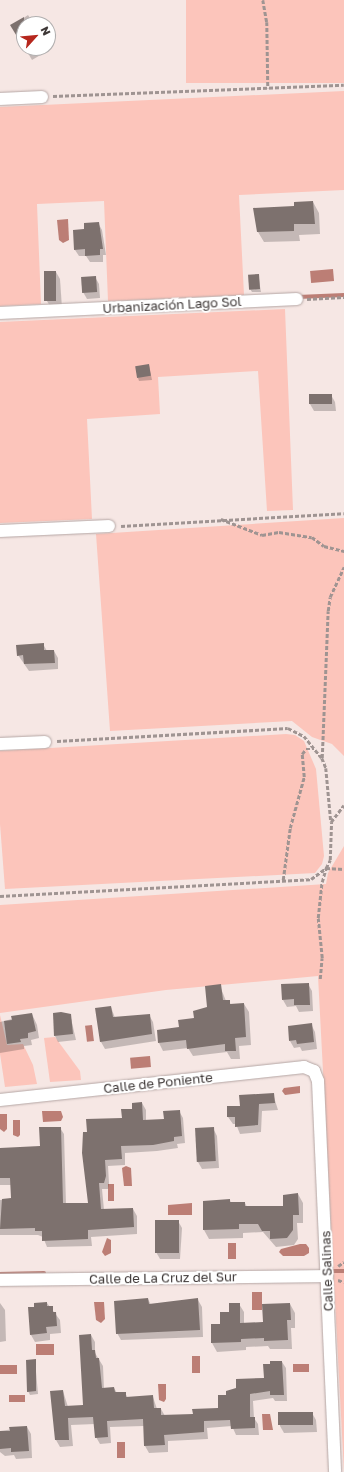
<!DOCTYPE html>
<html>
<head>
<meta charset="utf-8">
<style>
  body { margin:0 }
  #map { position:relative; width:344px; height:1472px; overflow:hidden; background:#f6e7e4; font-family:"Golos Text",sans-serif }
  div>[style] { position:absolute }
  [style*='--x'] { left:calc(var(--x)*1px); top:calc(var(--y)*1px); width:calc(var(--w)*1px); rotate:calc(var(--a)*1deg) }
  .green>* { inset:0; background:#fcc5bb; transform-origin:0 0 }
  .water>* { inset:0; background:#bc7e75; transform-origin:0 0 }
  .shadow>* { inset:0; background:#0003 }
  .stream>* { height:4px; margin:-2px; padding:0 2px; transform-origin:2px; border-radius:2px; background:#bc7e75 }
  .building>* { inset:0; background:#7d716e; transform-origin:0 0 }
  .path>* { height:2.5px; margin-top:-1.25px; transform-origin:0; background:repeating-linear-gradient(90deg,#9f9492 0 4px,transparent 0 6px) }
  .roads { filter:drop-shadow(0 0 1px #b4a6a4) drop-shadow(0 0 1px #b4a6a4) }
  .minor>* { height:12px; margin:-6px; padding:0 6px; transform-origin:6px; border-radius:6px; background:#fff }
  span { translate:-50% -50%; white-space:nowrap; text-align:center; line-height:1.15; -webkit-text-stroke:4px #fff; paint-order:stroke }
  .street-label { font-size:13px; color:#3d3736 }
  .north { position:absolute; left:16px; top:16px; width:40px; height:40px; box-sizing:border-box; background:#fff; border:1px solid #b1afaf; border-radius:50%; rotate:63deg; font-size:11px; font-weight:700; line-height:16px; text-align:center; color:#3d3736 }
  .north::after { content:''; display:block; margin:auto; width:14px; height:18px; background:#b6271d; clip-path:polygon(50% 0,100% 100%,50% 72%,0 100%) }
</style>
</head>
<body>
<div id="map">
  <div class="green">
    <div style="left:186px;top:0;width:158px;height:83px"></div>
    <div style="clip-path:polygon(344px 91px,344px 190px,239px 195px,244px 295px,108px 301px,104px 201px,37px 204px,41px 304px,0 306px,0 107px)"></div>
    <div style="clip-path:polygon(285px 309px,293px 510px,267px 511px,258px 371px,158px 377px,160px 414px,87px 419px,92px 519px,0 523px,0 322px)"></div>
    <div style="clip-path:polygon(344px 518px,344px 756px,332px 744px,312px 737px,292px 721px,110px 731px,96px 534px)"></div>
    <div style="clip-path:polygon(286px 734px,295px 735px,304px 741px,316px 769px,324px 856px,322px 864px,315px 873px,5px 889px,0 824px,0 751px)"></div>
    <div style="clip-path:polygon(344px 846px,344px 1472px,318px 976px,166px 990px,0 1013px,0 905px,326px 884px,328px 873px)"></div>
    <div style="clip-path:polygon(0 1015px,7px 1045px,23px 1044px,33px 1065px,37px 1084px,5px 1087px,0 1054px)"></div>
    <div style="clip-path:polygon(55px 1037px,80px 1071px,81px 1080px,50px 1082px,44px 1038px)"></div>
  </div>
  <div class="water">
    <div style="clip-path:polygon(68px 219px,69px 240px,63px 243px,59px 240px,57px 220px)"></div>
    <div style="left:333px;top:269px;width:12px;height:23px;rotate:85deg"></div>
    <div style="left:92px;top:1025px;width:16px;height:7px;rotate:83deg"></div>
    <div style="left:150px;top:1056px;width:11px;height:20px;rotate:85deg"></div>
    <div style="clip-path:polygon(300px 1086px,300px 1093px,285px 1095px,282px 1091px,284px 1088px)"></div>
    <div style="clip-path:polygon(42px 1111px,61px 1111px,63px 1117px,61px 1121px,43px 1122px)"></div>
    <div style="clip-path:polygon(0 1114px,7px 1114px,7px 1129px,4px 1132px,0 1129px)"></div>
    <div style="clip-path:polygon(13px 1120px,20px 1120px,20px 1135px,18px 1137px,13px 1135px)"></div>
    <div style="clip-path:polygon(126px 1166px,131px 1168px,132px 1186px,124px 1186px,122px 1168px)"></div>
    <div style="left:108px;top:1184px;width:6px;height:17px"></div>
    <div style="clip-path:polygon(192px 1203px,192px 1215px,168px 1215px,168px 1205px)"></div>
    <div style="clip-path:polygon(107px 1238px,111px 1240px,111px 1253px,105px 1256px,102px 1252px)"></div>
    <div style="left:228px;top:1243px;width:8px;height:16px"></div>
    <div style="clip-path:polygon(300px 1244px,306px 1244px,309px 1248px,309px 1253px,304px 1256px,283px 1256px,279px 1252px,281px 1249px)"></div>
    <div style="left:252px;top:1292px;width:10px;height:18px"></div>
    <div style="clip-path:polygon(94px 1302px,104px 1302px,105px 1319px,101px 1323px,96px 1320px)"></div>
    <div style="left:36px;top:1344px;width:18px;height:11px"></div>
    <div style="left:192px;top:1356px;width:8px;height:17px"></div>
    <div style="left:293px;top:1364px;width:16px;height:8px"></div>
    <div style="left:0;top:1365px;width:17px;height:9px"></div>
    <div style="clip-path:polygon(158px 1384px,166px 1384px,166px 1399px,164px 1402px,159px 1400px)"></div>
    <div style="left:9px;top:1395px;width:16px;height:7px"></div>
    <div style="clip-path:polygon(262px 1414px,270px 1414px,273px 1430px,263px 1430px)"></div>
    <div style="left:117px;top:1442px;width:8px;height:16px"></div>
  </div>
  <div class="shadow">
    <div style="clip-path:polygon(28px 15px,34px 24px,24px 24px,24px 46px,12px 26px)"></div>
    <div style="clip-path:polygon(25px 48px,48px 48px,49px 50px,32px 60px)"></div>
    <div style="clip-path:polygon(313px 202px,319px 213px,320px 234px,299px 235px,300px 241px,264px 242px,258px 232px,295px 207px)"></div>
    <div style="clip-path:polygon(98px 223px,102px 230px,106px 255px,103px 255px,103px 262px,90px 262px,86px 256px,79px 256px,75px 250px,85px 230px)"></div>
    <div style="clip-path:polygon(45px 272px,56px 272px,60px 279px,62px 308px,51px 308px,47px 301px)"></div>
    <div style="clip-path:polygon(258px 275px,261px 292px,252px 292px,250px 289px)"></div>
    <div style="clip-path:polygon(95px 277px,99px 284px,100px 298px,87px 299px,83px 292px,82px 278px)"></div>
    <div style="clip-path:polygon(149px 365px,152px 380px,139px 381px,138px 378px)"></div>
    <div style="clip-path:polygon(331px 395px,335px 402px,336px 411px,314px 411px,310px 404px)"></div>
    <div style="clip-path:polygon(43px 644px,47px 651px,54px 651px,58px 658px,58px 669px,29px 671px,18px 655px)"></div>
    <div style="clip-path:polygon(308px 984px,312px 991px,313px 1011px,299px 1012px,296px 1006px,287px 1007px,283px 1000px)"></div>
    <div style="clip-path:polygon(220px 986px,226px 1001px,229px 1001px,231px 1005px,244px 1004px,249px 1012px,251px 1045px,239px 1046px,240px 1059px,231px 1059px,227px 1052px,193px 1056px,188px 1048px,163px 1051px,159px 1043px,208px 1008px)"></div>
    <div style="clip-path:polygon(111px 1007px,115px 1018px,149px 1015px,153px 1022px,156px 1041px,105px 1049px,101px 1042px)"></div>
    <div style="clip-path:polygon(32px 1014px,37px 1025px,39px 1038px,31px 1040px,32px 1045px,24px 1046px,24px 1049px,0 1053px,0 1022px)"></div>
    <div style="clip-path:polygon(54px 1014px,70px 1014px,76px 1040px,58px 1042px,55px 1036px)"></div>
    <div style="clip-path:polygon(311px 1024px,315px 1032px,317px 1049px,302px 1051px,300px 1047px,294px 1048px,290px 1041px)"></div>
    <div style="clip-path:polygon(273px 1094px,278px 1110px,262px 1111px,261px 1132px,240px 1134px,236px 1124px,233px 1124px,228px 1117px,241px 1107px)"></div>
    <div style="clip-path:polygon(142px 1103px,146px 1110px,146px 1121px,165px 1120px,179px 1111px,183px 1118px,185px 1143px,177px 1144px,178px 1148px,157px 1151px,125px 1153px,125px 1165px,108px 1166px,109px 1183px,108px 1189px,102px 1189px,104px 1210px,133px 1209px,137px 1216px,137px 1234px,91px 1237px,92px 1246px,47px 1247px,43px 1237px,38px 1235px,0 1235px,0 1200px,12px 1199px,11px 1185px,0 1185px,0 1149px,41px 1147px,60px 1128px,64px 1134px,66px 1204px,89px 1204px,88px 1133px,123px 1119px)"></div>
    <div style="clip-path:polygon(213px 1128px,217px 1136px,219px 1168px,202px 1169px,198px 1162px)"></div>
    <div style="clip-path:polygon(298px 1194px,303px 1203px,303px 1223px,297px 1223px,298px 1239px,294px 1245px,276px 1247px,263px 1232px,243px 1233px,243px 1238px,209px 1239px,204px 1230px,230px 1200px,231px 1203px,245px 1203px,247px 1207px,284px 1207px)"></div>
    <div style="clip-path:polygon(178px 1221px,182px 1228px,180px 1259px,160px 1259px,156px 1252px)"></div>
    <div style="clip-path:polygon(148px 1299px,151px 1305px,198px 1300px,202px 1307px,203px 1337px,121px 1340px,117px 1333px)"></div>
    <div style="clip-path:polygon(0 1303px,5px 1310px,6px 1341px,0 1342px)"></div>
    <div style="clip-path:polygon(47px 1303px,60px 1320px,61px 1333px,50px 1334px,50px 1340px,35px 1342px,31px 1335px,36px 1308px)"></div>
    <div style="clip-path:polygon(239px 1304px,244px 1312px,244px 1323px,264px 1323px,290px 1304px,295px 1313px,295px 1328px,291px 1328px,292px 1349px,270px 1349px,268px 1346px,246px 1347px,246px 1350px,217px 1352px,212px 1343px,212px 1325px,221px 1324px)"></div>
    <div style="clip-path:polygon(91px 1335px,95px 1342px,95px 1353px,103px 1366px,104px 1389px,114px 1388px,117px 1393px,125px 1393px,128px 1398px,153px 1397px,157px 1409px,161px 1409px,165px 1416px,194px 1415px,219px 1409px,227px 1396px,265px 1379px,282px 1362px,286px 1368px,287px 1401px,275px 1401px,273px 1398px,253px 1401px,254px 1418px,258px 1424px,259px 1435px,236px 1435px,232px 1426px,207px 1428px,208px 1439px,168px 1441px,168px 1452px,149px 1453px,145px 1446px,144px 1426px,110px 1427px,111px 1443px,100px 1444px,96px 1437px,95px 1424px,71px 1425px,73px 1446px,60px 1447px,56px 1440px,63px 1391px,68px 1407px,84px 1406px)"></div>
    <div style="clip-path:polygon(35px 1360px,38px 1394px,30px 1395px,28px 1391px)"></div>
    <div style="clip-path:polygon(312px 1413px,316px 1420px,317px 1432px,284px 1433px,280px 1426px,279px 1414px)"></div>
    <div style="clip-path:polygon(27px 1427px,31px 1434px,32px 1458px,16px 1459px,14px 1455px,5px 1456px,0 1452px,0 1431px)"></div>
  </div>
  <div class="stream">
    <div style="--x:298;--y:297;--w:46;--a:-2.5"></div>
    <div style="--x:328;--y:1271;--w:16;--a:0"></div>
    <div style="--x:0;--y:1274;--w:44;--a:-1.3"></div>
  </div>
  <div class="building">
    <div style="clip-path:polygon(24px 17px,24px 48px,10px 25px)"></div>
    <div style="clip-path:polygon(313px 201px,315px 224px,294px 224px,294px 231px,257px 232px,253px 208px,294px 206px,294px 202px)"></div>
    <div style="clip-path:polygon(99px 222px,103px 249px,100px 249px,100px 255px,85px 256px,85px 249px,74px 250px,73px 230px,84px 229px,84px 223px)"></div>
    <div style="left:44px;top:271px;width:12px;height:30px"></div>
    <div style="left:259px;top:274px;width:15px;height:11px;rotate:86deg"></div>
    <div style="left:96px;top:276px;width:16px;height:15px;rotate:86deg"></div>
    <div style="left:149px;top:364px;width:12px;height:14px;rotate:81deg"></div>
    <div style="left:332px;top:394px;width:10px;height:23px;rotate:90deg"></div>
    <div style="clip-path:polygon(44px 643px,44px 650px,54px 650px,55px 663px,24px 664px,23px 655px,17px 656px,16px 645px)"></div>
    <div style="clip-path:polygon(309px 983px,310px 1005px,294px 1005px,294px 999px,282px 1000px,281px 984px)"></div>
    <div style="clip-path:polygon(221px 984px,223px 1000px,230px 1000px,230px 1004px,244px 1003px,246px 1037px,235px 1038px,236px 1051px,225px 1051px,225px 1044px,187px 1049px,186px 1040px,158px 1043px,157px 1030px,179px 1027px,178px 1020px,194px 1018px,193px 1011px,207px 1007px,205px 986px)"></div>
    <div style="clip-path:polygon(111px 1006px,113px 1017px,150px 1014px,152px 1034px,100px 1042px,95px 1008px)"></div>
    <div style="clip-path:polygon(61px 1012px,71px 1014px,73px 1034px,54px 1036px,53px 1013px)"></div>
    <div style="clip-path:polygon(32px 1013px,36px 1031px,28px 1033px,28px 1038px,20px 1039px,21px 1042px,7px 1044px,4px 1021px,12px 1020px,11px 1016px)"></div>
    <div style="clip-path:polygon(312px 1023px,314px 1042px,297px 1044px,296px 1040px,289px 1041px,288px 1026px)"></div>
    <div style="clip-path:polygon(274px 1093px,275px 1103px,259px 1104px,258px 1125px,235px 1127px,235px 1117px,227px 1117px,227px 1106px,240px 1106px,239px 1095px)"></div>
    <div style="clip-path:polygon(142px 1102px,143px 1120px,164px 1119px,163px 1111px,180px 1110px,182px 1136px,174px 1137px,174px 1141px,153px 1145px,121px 1146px,122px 1159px,105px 1160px,106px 1176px,104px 1183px,99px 1183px,101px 1209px,133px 1208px,134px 1227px,88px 1230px,88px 1239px,42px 1241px,42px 1231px,35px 1231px,35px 1228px,0 1229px,2px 1199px,11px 1198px,10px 1178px,0 1178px,0 1148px,40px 1146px,39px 1127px,61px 1127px,63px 1203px,88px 1203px,82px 1153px,83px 1132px,87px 1132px,86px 1119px,122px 1118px,121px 1109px,132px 1109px,132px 1103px)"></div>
    <div style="left:214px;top:1127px;width:34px;height:19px;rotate:87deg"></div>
    <div style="clip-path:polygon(298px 1193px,299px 1215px,293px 1215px,293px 1230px,287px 1238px,270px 1239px,270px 1231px,262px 1231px,258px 1224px,239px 1224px,239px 1229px,203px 1230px,203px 1201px,230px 1199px,230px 1202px,245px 1202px,245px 1206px,283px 1206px,283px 1195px)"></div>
    <div style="left:155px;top:1220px;width:24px;height:33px"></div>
    <div style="clip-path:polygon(148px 1298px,149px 1304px,198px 1298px,200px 1330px,116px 1334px,114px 1301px)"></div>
    <div style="clip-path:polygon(47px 1302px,47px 1306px,53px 1306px,53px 1312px,56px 1312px,57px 1326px,46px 1327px,47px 1333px,30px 1335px,28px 1307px,34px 1307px,34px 1303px)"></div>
    <div style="clip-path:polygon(229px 1303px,240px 1303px,240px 1323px,263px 1322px,262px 1304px,290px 1303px,291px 1320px,287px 1320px,288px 1340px,264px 1341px,264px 1338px,241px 1339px,241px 1342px,211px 1343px,211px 1324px,220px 1324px,220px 1312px,229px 1312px)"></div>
    <div style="clip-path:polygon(91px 1334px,92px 1350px,95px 1350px,96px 1358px,99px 1358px,102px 1388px,114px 1387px,115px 1392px,126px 1392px,126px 1397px,153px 1395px,154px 1408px,161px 1408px,161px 1415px,193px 1414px,192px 1409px,218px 1408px,218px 1395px,226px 1395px,226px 1391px,236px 1388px,236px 1379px,264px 1378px,263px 1364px,270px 1364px,270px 1361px,282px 1361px,284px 1395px,270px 1395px,270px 1391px,250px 1394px,250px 1417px,255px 1417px,255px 1428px,231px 1429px,230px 1420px,204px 1421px,204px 1432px,164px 1435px,165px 1445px,144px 1446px,143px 1419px,107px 1421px,108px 1437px,95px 1438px,93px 1417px,68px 1418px,69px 1440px,55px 1440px,50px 1391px,63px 1390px,65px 1406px,83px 1405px,79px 1335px)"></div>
    <div style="clip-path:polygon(36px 1359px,36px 1391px,27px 1392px,26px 1360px)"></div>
    <div style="left:313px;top:1412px;width:13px;height:35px;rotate:90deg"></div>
    <div style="clip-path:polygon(27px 1426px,29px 1451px,11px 1452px,11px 1448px,0 1449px,0 1431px,10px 1431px,9px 1427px)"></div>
  </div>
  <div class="path">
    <div style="--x:263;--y:0;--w:22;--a:80"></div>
    <div style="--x:267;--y:22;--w:66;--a:89.1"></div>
    <div style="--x:53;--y:96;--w:291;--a:-2.2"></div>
    <div style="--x:307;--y:299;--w:37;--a:-3"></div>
    <div style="--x:221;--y:519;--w:44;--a:21.3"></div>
    <div style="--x:262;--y:535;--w:17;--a:-10"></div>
    <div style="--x:279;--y:532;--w:33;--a:9"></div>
    <div style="--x:312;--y:537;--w:15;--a:37"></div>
    <div style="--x:324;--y:546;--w:21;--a:14"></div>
    <div style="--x:121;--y:526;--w:223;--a:-3.3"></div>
    <div style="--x:57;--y:741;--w:231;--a:-3.2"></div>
    <div style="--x:288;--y:728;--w:18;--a:27"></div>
    <div style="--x:304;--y:736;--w:28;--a:51"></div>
    <div style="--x:322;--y:758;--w:11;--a:68"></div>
    <div style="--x:326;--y:768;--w:54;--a:84.7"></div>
    <div style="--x:322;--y:758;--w:147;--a:-87.7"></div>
    <div style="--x:328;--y:611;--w:14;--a:-82"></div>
    <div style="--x:330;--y:597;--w:33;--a:-65"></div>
    <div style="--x:283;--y:880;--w:52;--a:-82.3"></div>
    <div style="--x:290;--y:828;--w:53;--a:-74.6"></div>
    <div style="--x:304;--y:777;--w:23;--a:-95"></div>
    <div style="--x:302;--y:754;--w:6;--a:-51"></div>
    <div style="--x:306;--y:749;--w:8;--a:0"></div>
    <div style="--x:0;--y:896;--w:311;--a:-3.1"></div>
    <div style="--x:311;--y:879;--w:19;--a:-36"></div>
    <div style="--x:326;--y:868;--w:9;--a:-63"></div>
    <div style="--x:330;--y:860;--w:38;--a:-88"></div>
    <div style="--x:331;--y:822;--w:21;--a:-53"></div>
    <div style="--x:320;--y:979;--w:21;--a:-85"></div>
    <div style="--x:322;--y:958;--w:40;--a:-95.7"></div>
    <div style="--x:318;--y:918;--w:36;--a:-84"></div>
    <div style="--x:322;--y:882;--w:15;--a:-74"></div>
    <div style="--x:326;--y:868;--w:18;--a:3"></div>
    <div style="--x:338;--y:1266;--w:7;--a:-34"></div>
    <div style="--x:338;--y:1280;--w:6;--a:18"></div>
  </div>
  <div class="roads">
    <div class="minor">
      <div style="--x:0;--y:99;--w:42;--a:-2.7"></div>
      <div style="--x:0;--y:313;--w:297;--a:-2.7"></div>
      <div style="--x:0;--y:531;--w:109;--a:-2.6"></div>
      <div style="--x:0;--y:744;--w:45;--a:-2.5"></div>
      <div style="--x:0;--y:1100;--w:306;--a:-6.2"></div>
      <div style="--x:304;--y:1067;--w:11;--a:22"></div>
      <div style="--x:314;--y:1071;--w:11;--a:68"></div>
      <div style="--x:318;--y:1081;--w:391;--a:87.5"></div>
      <div style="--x:0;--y:1280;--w:327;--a:-0.7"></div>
    </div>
  </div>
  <div class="street-label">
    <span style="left:172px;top:305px;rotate:-3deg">Urbanización Lago Sol</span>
    <span style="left:158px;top:1083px;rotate:-6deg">Calle de Poniente</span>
    <span style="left:327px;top:1271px;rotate:-92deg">Calle Salinas</span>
    <span style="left:163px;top:1278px;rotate:-1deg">Calle de La Cruz del Sur</span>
  </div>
  <div class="north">N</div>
</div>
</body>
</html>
